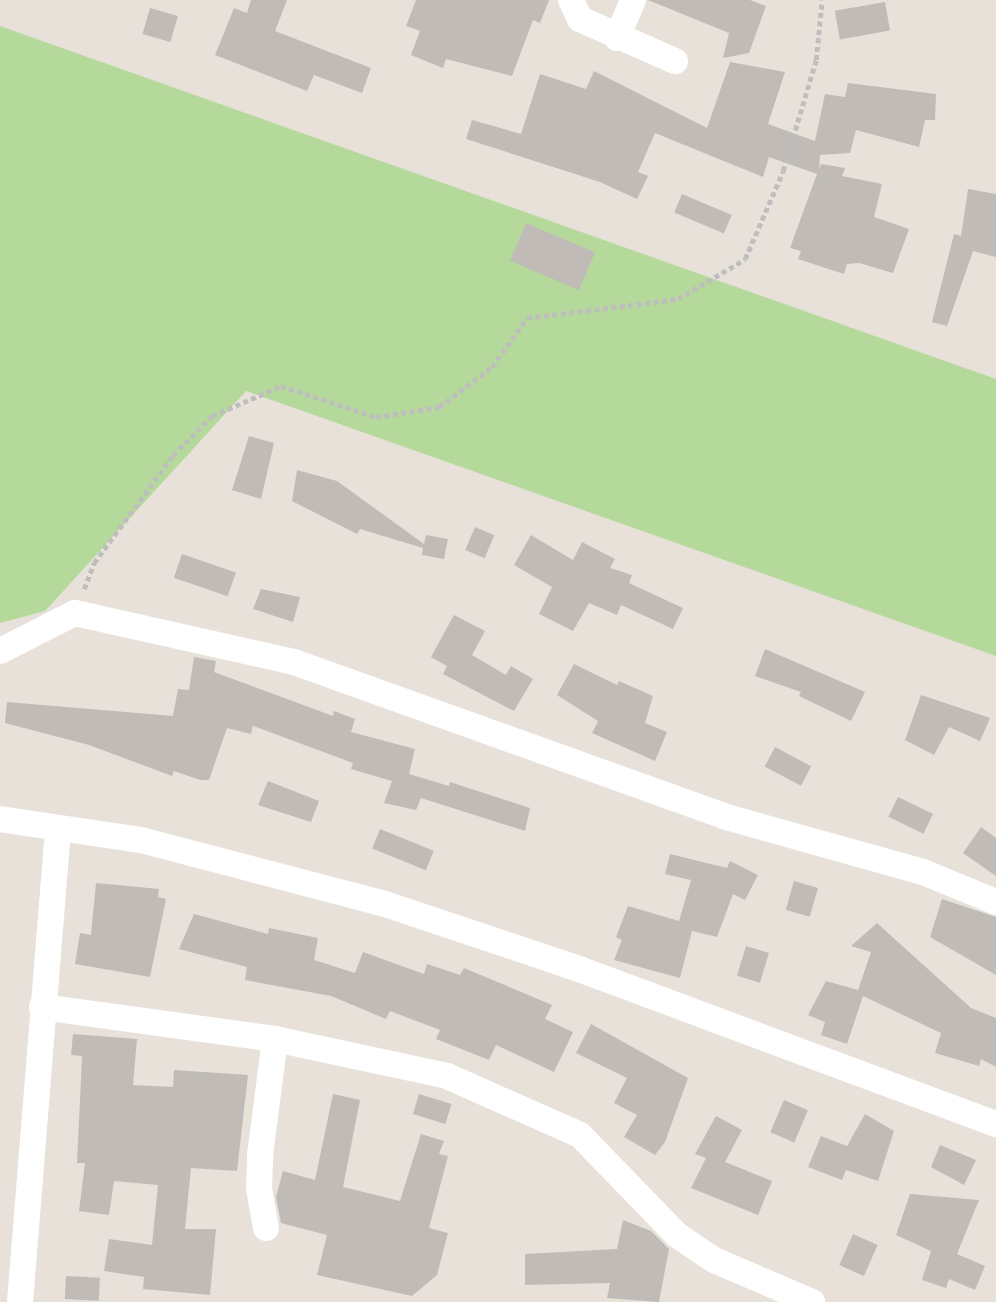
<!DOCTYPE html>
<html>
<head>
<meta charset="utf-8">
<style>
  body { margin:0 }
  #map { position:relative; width:996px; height:1302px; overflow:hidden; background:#e8e1da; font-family:"Open Sans",sans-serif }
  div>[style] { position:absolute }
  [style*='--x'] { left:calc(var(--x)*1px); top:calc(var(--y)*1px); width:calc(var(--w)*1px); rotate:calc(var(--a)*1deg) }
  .green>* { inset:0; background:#b5d99b }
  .building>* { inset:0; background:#c0bbb6; transform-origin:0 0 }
  .path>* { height:4.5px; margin-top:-2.25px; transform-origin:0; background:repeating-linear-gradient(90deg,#bebebe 0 5px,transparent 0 8.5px) }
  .street>* { height:26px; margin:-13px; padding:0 13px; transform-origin:13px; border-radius:13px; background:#fff }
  span { translate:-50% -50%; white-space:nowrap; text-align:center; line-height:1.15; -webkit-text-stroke:5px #fff; paint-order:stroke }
</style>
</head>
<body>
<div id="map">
  <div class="green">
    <div style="clip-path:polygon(0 26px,996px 379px,996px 656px,246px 391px,45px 611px,0 623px)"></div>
  </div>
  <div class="building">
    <div style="clip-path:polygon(251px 0,287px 0,275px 31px,371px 68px,362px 93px,314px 75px,307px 91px,215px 55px,234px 8px,247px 13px)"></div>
    <div style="clip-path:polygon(416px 0,549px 0,540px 23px,533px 20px,512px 76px,446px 59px,443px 68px,411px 55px,420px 31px,406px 26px)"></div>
    <div style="clip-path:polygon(648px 0,750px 0,766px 6px,749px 53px,723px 58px,729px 33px)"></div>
    <div style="left:885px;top:2px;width:29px;height:51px;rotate:80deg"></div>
    <div style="left:150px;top:8px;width:29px;height:27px;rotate:16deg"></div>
    <div style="clip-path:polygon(730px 62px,785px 72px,768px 124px,815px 141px,825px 94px,845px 97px,848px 83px,936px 94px,935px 120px,925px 120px,919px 147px,856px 130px,850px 153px,820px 155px,819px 169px,821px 164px,845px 168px,842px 176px,882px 184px,874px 217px,909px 229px,893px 273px,859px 263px,847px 264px,844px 274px,798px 259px,801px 251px,790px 248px,817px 174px,769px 157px,763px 177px,655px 133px,638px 172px,648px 176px,637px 199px,600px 182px,466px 139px,472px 120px,521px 134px,540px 74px,586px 89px,594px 71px,707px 128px)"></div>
    <div style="clip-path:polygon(968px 189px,996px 194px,996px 257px,973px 251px,947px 326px,932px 322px,954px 234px,961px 236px)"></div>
    <div style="left:682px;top:194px;width:54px;height:20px;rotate:23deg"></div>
    <div style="left:526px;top:223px;width:75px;height:41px;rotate:23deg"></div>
    <div style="clip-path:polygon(249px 436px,274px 443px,261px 499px,232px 490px)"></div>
    <div style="clip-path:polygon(297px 470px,337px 481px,424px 544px,426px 535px,448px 539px,444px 559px,422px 555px,423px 548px,360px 529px,357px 534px,292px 501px)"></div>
    <div style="left:475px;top:527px;width:21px;height:25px;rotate:23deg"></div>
    <div style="clip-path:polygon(531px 535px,573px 560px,582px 542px,615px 559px,610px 568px,632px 575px,629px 583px,683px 608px,673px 629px,621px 605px,617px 615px,589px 603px,573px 631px,539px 614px,552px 587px,514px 565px)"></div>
    <div style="left:182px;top:554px;width:57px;height:25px;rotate:19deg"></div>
    <div style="clip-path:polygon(261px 589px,300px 597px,293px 622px,253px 609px)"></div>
    <div style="clip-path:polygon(454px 615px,485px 631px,472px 655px,506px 675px,511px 666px,533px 679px,514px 711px,443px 674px,447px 666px,431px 657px)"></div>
    <div style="clip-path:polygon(765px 649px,865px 692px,851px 721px,799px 696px,801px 692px,755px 676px)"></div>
    <div style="clip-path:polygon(194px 657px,216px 661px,214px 672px,333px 716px,334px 711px,355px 719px,351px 732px,415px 749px,409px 774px,449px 786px,450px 782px,530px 808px,525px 831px,421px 798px,416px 810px,384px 803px,392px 781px,351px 769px,353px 763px,253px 726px,251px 734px,227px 728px,209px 780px,200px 780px,174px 771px,172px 776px,89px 745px,5px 723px,7px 702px,173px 716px,178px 689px,189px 690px)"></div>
    <div style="clip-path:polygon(574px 664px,617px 685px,619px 681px,653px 696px,645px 723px,667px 732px,655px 761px,592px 733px,598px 721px,557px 695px)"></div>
    <div style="clip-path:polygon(921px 695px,990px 718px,980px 741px,949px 727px,934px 755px,905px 740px)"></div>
    <div style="left:775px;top:747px;width:41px;height:22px;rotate:28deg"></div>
    <div style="clip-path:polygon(268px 781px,319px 801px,311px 822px,258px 805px)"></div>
    <div style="left:898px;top:797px;width:39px;height:22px;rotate:26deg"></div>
    <div style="clip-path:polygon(981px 827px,996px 838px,996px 876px,963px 853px)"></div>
    <div style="left:380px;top:829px;width:58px;height:21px;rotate:22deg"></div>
    <div style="clip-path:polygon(670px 854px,727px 868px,730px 861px,758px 875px,745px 900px,733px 894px,717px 937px,692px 931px,680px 978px,614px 960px,622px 940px,616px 937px,628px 906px,679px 921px,691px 880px,665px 874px)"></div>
    <div style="left:794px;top:881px;width:25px;height:30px;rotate:16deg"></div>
    <div style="clip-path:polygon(96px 883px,159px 889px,158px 897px,166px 899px,150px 977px,75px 964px,80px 933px,91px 935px)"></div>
    <div style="clip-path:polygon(942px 899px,996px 917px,996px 975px,930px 937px)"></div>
    <div style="clip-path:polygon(194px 914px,268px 934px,269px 928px,318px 938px,314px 960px,355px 973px,363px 952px,424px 974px,427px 964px,460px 975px,464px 968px,552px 1005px,545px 1019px,573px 1032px,554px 1072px,496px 1045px,489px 1060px,436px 1039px,440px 1030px,390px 1011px,386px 1019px,331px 996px,245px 980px,247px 967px,179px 949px)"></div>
    <div style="clip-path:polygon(877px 923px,971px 1008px,996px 1018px,996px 1067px,981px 1059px,979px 1066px,935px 1053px,941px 1033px,863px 996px,847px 1044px,821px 1035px,825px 1022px,808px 1015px,826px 981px,858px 990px,871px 952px,851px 946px)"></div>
    <div style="left:746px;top:946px;width:24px;height:31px;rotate:17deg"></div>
    <div style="clip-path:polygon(591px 1024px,688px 1078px,665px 1142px,655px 1155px,624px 1137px,637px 1115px,614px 1103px,627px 1078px,576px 1053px)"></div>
    <div style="clip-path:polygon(73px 1034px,137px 1039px,133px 1085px,173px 1087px,174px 1070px,248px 1075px,237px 1171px,191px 1168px,185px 1229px,216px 1229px,210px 1295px,143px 1289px,144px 1277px,104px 1271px,109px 1239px,152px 1245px,158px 1185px,114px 1181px,109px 1215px,79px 1211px,85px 1163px,77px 1163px,82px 1056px,71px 1055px)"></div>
    <div style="clip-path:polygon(333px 1094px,360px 1100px,343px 1187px,400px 1201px,421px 1134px,444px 1141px,439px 1154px,448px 1156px,429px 1228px,448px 1233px,437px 1275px,412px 1296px,317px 1275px,327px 1235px,281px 1223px,276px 1197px,283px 1171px,315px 1180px)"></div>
    <div style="left:419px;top:1094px;width:34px;height:21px;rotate:17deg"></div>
    <div style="left:784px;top:1100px;width:26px;height:35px;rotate:23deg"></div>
    <div style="clip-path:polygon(865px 1114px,894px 1131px,878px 1181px,846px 1170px,842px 1180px,808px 1167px,821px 1136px,847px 1146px)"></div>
    <div style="clip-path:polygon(716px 1116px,742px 1130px,725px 1162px,772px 1181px,758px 1215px,691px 1188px,706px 1158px,695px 1154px)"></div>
    <div style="clip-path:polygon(940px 1145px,976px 1160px,964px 1185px,931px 1167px)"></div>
    <div style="clip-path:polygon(910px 1194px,979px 1200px,957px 1254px,985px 1266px,975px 1290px,949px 1279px,946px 1288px,922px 1280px,931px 1251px,896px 1235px)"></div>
    <div style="clip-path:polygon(623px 1220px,651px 1231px,669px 1249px,659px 1302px,607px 1298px,610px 1283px,525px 1285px,525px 1254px,617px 1249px)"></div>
    <div style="left:853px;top:1234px;width:27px;height:34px;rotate:24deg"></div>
    <div style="left:66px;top:1276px;width:34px;height:23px;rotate:3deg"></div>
  </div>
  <div class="path">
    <div style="--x:84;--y:589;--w:28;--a:-69"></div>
    <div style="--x:94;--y:563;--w:134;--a:-53.8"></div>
    <div style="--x:173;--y:455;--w:55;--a:-45"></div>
    <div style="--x:212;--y:416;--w:75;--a:-23.5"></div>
    <div style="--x:281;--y:386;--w:100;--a:18.1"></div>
    <div style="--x:376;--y:417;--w:64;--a:-9"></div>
    <div style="--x:439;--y:407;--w:66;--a:-37"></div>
    <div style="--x:492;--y:367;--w:60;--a:-54.5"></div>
    <div style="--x:527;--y:318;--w:152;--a:-7.2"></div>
    <div style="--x:678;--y:299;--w:78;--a:-30.8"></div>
    <div style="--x:745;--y:259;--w:96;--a:-66.6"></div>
    <div style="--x:783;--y:171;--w:116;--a:-73.4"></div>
    <div style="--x:816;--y:60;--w:60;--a:-84.3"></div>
  </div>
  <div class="street">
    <div style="--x:571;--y:0;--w:21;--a:65"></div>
    <div style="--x:580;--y:19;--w:104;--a:23.9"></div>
    <div style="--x:617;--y:38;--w:41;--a:-67.2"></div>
    <div style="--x:0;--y:651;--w:84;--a:-26.9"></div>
    <div style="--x:75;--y:613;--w:224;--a:12.6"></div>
    <div style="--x:294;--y:662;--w:459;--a:19.7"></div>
    <div style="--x:726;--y:817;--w:205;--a:15.6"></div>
    <div style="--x:923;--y:872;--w:79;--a:22.3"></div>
    <div style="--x:0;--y:819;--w:143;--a:8.5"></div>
    <div style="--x:141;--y:840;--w:252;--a:14.7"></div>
    <div style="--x:385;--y:904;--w:205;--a:18.5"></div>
    <div style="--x:579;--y:969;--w:445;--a:20.4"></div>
    <div style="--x:42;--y:1007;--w:235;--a:7.8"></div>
    <div style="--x:275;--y:1039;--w:176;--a:12.1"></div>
    <div style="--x:447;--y:1076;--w:145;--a:23.9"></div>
    <div style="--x:580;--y:1135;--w:139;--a:45.9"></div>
    <div style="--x:677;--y:1235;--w:45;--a:34"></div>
    <div style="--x:714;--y:1260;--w:107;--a:23.2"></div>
    <div style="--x:266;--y:1228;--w:40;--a:-100"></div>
    <div style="--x:259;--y:1189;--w:34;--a:-88"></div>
    <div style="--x:260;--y:1155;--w:117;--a:-82.6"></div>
    <div style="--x:20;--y:1302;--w:473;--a:-85.4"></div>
  </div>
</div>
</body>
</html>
